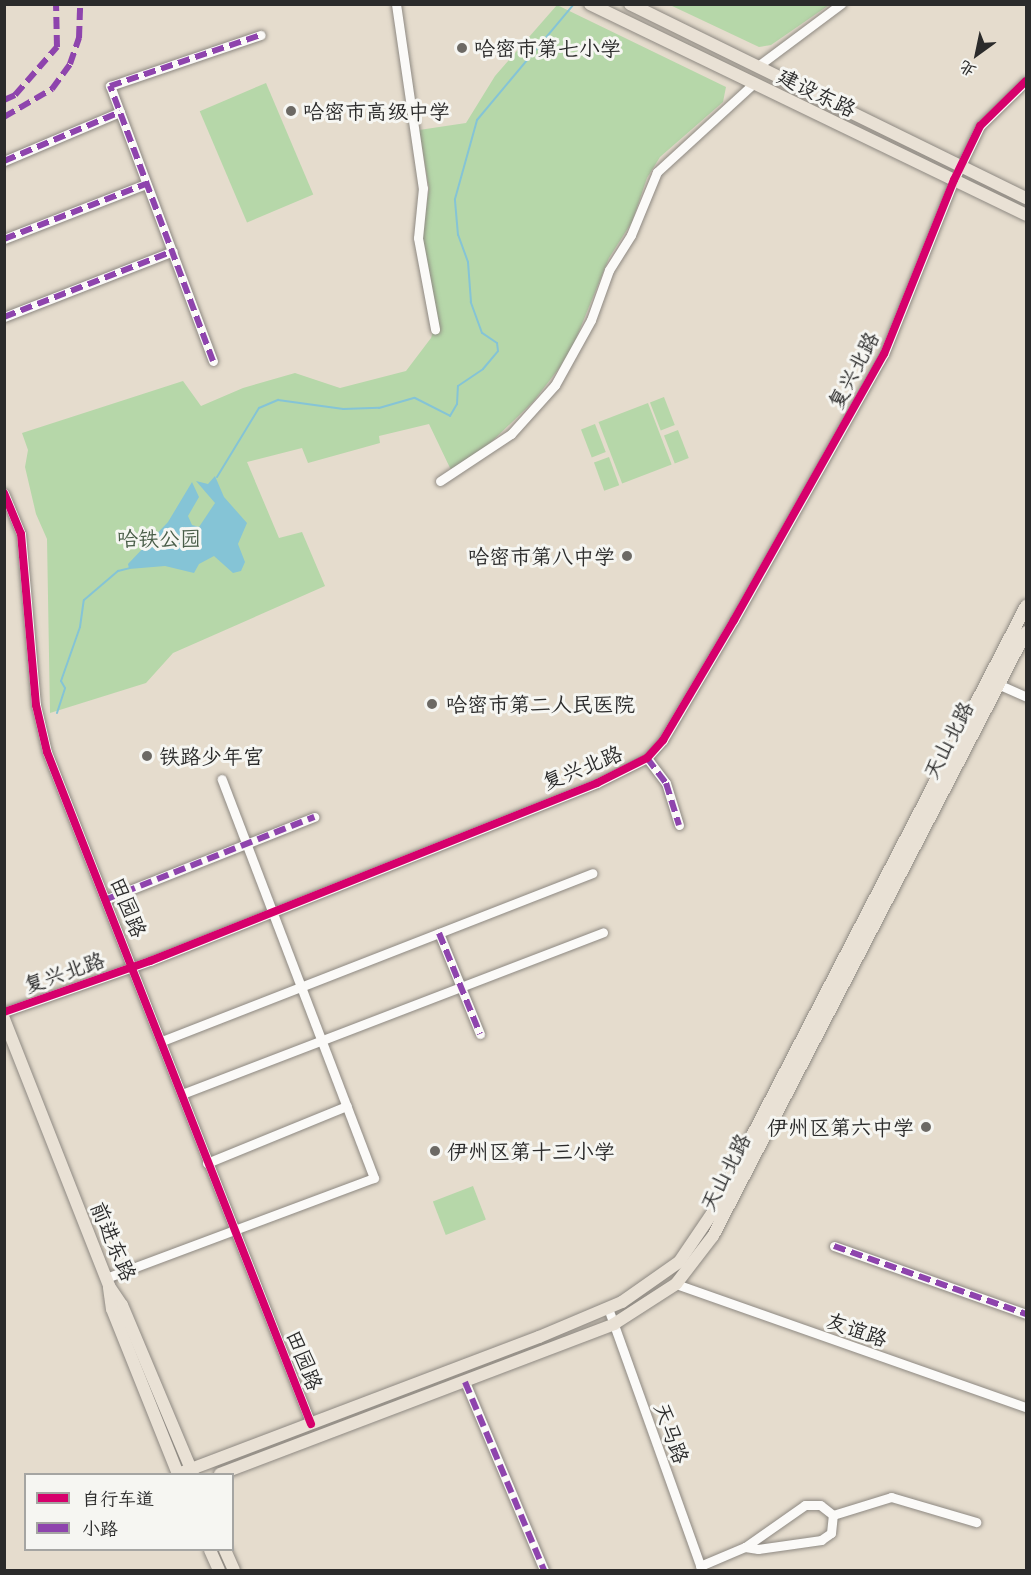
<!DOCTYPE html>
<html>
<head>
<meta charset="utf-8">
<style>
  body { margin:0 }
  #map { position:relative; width:1031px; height:1575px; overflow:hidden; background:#e5dccd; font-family:Mali,"LXGW WenKai TC",sans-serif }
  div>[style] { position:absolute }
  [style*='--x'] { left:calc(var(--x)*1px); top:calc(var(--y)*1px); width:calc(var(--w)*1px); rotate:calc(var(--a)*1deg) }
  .green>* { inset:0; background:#b6d7a9; transform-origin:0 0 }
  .water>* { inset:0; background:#85c4d6 }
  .stream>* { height:2px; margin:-1px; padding:0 1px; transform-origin:1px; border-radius:1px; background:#85c4d6 }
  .roads { filter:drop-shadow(0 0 2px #8e8982) drop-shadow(0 0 2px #8e8982) }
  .minor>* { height:9px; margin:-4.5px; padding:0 4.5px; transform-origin:4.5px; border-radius:4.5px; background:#fbfaf8 }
  .major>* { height:12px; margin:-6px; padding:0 6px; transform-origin:6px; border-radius:6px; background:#e9e1d5 }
  .quiet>* { height:6px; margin-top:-3px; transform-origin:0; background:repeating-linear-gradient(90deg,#8e44ad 0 12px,transparent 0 18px) }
  .cycleway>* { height:8px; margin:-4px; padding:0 4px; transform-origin:4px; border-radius:4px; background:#d6006c }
  .dots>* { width:16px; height:16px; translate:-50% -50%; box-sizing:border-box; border:3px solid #f6f6f2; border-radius:50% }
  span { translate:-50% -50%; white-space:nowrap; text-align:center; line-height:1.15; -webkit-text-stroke:6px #f6f6f2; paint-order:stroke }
  .poi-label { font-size:21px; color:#2b2b2b }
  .left { translate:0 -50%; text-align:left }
  .right { translate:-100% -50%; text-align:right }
  .street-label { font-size:21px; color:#2b2b2b }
  .park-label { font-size:21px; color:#495d48 }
  .frame { position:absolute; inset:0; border:6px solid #2b2b2b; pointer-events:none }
  .legend { position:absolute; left:24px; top:1473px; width:210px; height:78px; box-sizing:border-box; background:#f6f6f2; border:2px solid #a5a5a2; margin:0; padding:8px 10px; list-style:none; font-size:18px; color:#2b2b2b }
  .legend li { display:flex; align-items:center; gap:12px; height:30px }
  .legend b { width:30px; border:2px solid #a5a5a2 }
  .north { position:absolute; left:947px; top:24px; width:60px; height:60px; -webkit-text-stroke:4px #f6f6f2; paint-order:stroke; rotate:213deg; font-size:16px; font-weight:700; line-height:24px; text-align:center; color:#2b2b2b }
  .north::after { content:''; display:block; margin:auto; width:21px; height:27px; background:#2b2b2b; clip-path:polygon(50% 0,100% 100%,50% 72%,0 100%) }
</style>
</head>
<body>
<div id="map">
  <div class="green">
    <div style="clip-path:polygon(557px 5px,726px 87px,723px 102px,660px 157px,647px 178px,632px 222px,609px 258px,575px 341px,560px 367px,533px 402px,486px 447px,451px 470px,429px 424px,379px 436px,380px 443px,308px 463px,302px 448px,247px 462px,279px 538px,302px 532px,325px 586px,173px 653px,146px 683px,50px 713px,47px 539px,36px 514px,25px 467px,28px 450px,22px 433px,183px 381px,201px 406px,243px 388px,295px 373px,340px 388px,406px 371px,431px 338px,437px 318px,422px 237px,429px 188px,419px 130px,466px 123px,495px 76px)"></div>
    <div style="clip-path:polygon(670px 5px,829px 5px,771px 45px,759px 47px)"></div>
    <div style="left:266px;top:83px;width:121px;height:72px;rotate:67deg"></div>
    <div style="left:664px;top:397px;width:30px;height:15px;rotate:69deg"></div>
    <div style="left:648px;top:403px;width:66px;height:53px;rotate:69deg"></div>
    <div style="left:595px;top:424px;width:30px;height:15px;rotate:69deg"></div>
    <div style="left:678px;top:430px;width:30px;height:15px;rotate:69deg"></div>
    <div style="left:609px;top:457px;width:30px;height:16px;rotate:70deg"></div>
    <div style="left:473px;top:1186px;width:36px;height:43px;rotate:69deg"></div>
  </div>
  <div class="water">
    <div style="clip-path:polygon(215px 476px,224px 497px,247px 523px,238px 544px,245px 562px,241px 571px,233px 573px,214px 556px,199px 564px,194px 573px,165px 566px,129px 569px,128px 564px,168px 522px,192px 482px,199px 497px,188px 516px,192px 525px,199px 527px,215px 503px,196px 481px,208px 484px)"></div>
  </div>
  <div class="stream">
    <div style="--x:217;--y:477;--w:81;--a:-58.7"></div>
    <div style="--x:259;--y:408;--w:21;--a:-23"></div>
    <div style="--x:278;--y:400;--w:66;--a:7.9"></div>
    <div style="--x:343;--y:409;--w:36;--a:-2"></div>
    <div style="--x:379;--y:408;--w:37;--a:-16"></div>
    <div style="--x:415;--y:398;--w:39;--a:27"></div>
    <div style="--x:450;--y:416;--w:14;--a:-60"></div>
    <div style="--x:457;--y:404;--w:18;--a:-87"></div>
    <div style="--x:458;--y:386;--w:30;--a:-34"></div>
    <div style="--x:483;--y:369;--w:23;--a:-50"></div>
    <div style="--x:498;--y:351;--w:8;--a:-97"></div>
    <div style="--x:497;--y:343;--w:18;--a:-146"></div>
    <div style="--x:482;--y:333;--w:33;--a:-110"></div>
    <div style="--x:471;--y:302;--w:40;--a:-94.3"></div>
    <div style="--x:468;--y:262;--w:29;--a:-110"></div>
    <div style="--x:458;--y:235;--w:36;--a:-95"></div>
    <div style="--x:455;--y:199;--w:82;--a:-74.4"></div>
    <div style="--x:477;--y:120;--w:151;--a:-50.1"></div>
    <div style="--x:57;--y:713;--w:26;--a:-72"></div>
    <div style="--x:65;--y:688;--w:8;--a:-120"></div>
    <div style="--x:61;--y:681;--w:57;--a:-70.6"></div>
    <div style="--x:80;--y:627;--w:27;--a:-82"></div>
    <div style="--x:84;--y:600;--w:45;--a:-40.5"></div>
    <div style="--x:118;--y:571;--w:12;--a:-14"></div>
  </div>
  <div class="roads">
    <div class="minor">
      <div style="--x:396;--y:4;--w:186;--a:81.7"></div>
      <div style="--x:423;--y:188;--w:50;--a:95.7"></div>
      <div style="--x:418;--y:238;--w:93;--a:79.4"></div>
      <div style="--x:758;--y:66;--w:104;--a:-36.8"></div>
      <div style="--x:4;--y:161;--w:126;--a:-22.9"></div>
      <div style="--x:4;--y:239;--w:152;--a:-21.2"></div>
      <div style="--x:4;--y:317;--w:181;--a:-21.3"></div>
      <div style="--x:213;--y:361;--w:294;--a:-110.5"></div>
      <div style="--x:110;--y:86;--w:159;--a:-18.7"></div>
      <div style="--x:440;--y:481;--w:85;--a:-33.5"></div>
      <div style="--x:511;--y:434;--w:66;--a:-48.1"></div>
      <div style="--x:555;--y:385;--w:74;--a:-61"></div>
      <div style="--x:591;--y:320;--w:53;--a:-70.2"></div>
      <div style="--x:609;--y:270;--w:41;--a:-57.8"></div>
      <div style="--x:631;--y:235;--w:68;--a:-67.6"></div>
      <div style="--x:657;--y:172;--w:132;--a:-42.5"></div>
      <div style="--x:4;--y:493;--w:44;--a:67.5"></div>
      <div style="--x:21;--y:534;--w:172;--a:85"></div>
      <div style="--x:36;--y:705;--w:48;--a:76.8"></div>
      <div style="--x:47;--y:752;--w:722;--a:68.55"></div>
      <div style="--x:993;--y:682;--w:36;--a:24"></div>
      <div style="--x:647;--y:758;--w:31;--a:53"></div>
      <div style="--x:666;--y:783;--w:44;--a:72.8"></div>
      <div style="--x:107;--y:899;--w:223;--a:-21.6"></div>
      <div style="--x:439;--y:933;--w:109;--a:67.9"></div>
      <div style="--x:4;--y:1012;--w:155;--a:-19.3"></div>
      <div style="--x:150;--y:961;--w:481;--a:-21.7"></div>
      <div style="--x:597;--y:783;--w:56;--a:-26.6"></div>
      <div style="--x:647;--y:758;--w:24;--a:-48"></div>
      <div style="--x:663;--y:740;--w:139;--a:-59.4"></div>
      <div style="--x:734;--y:620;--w:305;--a:-60.6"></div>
      <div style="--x:884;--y:354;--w:188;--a:-68.1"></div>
      <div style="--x:954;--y:180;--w:60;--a:-64.3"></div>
      <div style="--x:980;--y:126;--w:64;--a:-44.4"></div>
      <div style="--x:162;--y:1041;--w:462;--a:-21.3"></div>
      <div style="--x:182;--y:1094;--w:451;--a:-21"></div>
      <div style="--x:207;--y:1163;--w:151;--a:-22.2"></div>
      <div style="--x:834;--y:1246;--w:204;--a:19.5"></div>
      <div style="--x:106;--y:1278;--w:286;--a:-20.5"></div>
      <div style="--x:374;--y:1178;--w:427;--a:-110.9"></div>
      <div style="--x:676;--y:1284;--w:371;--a:19.4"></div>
      <div style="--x:608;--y:1308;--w:278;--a:70.3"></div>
      <div style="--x:465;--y:1382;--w:204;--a:67.2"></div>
      <div style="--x:833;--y:1515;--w:61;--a:-17.2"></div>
      <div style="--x:891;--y:1497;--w:89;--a:16.4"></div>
      <div style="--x:700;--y:1566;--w:49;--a:-22.9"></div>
      <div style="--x:745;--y:1547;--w:13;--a:9"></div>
      <div style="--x:758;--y:1549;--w:64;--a:-8.1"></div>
      <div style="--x:821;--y:1540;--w:12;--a:-35"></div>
      <div style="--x:831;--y:1533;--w:18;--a:-84"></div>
      <div style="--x:833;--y:1515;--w:16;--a:-142"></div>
      <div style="--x:820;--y:1505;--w:15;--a:180"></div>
      <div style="--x:805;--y:1505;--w:73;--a:145"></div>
    </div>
    <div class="major">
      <div style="--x:590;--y:4;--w:484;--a:25.8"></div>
      <div style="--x:630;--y:4;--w:441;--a:26.1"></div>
      <div style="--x:4;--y:1019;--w:287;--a:68.5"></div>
      <div style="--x:109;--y:1286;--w:23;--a:56"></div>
      <div style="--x:122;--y:1305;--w:183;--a:67.2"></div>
      <div style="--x:109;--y:1288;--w:21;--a:82"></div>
      <div style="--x:112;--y:1309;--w:178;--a:68.2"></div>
      <div style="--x:178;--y:1474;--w:386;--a:-20.8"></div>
      <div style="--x:539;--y:1337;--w:90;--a:-22.9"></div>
      <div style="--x:622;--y:1302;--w:70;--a:-35.1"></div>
      <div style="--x:679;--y:1262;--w:57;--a:-55.8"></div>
      <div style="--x:711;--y:1215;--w:686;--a:-62.65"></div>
      <div style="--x:220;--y:1474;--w:422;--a:-20.8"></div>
      <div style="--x:614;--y:1324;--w:74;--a:-32.8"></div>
      <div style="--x:676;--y:1284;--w:61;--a:-52.4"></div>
      <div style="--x:713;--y:1236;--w:680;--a:-62.61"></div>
      <div style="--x:210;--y:1550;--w:22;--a:66"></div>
      <div style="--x:225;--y:1550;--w:22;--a:66"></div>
    </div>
  </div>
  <div class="quiet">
    <div style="--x:4;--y:100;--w:12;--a:-24"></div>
    <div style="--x:15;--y:95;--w:64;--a:-48.8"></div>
    <div style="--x:57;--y:47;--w:43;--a:-91.3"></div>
    <div style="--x:4;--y:117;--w:56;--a:-30.3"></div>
    <div style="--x:52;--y:89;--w:31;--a:-54"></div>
    <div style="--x:70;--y:64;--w:28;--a:-71"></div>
    <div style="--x:79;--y:38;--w:34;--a:-88"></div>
    <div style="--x:4;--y:161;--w:126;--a:-22.9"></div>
    <div style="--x:4;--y:239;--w:152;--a:-21.2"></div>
    <div style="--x:4;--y:317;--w:181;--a:-21.3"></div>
    <div style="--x:213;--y:361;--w:294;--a:-110.5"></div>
    <div style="--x:110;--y:86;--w:159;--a:-18.7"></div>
    <div style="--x:647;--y:758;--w:31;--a:53"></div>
    <div style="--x:666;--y:783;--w:44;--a:72.8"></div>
    <div style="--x:107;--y:899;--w:223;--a:-21.6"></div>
    <div style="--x:439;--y:933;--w:109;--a:67.9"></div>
    <div style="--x:834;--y:1246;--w:204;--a:19.5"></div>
    <div style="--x:465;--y:1382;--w:204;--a:67.2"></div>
  </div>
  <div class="cycleway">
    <div style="--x:4;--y:493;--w:44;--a:67.5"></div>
    <div style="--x:21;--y:534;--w:172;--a:85"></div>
    <div style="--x:36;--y:705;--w:48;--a:76.8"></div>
    <div style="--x:47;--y:752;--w:722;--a:68.55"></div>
    <div style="--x:4;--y:1012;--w:155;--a:-19.3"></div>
    <div style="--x:150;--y:961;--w:481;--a:-21.7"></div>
    <div style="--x:597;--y:783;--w:56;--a:-26.6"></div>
    <div style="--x:647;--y:758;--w:24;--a:-48"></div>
    <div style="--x:663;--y:740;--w:139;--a:-59.4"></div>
    <div style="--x:734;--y:620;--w:305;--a:-60.6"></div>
    <div style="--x:884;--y:354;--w:188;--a:-68.1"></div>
    <div style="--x:954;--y:180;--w:60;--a:-64.3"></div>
    <div style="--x:980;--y:126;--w:64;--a:-44.4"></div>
  </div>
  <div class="dots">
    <div style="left:462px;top:48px;background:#6c6964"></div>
    <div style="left:291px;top:111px;background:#6c6964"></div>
    <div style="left:627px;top:556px;background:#6c6964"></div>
    <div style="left:432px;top:704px;background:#6c6964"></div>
    <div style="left:147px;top:756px;background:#6c6964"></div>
    <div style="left:926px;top:1127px;background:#6c6964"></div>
    <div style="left:435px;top:1151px;background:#6c6964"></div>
  </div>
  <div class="poi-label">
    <span class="left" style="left:474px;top:48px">哈密市第七小学</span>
    <span class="left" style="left:303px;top:111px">哈密市高级中学</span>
    <span class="right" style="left:615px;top:556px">哈密市第八中学</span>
    <span class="left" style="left:446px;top:704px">哈密市第二人民医院</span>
    <span class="left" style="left:159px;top:756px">铁路少年宫</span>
    <span class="right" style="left:914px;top:1127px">伊州区第六中学</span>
    <span class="left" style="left:447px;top:1151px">伊州区第十三小学</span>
  </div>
  <div class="street-label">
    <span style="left:817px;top:92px;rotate:26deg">建设东路</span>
    <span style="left:853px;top:370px;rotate:-62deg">复兴北路</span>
    <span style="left:948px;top:740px;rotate:-63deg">天山北路</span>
    <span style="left:582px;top:767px;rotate:-22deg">复兴北路</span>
    <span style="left:129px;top:907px;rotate:68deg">田园路</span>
    <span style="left:64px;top:972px;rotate:-19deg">复兴北路</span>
    <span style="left:725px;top:1172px;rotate:-63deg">天山北路</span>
    <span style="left:114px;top:1241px;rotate:67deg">前进东路</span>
    <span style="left:857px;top:1329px;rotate:19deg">友谊路</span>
    <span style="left:305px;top:1360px;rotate:68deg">田园路</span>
    <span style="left:672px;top:1433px;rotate:70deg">天马路</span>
  </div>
  <div class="park-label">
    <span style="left:159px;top:538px">哈铁公园</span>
  </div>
  <div class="frame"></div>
  <ul class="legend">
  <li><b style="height:8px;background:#d6006c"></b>自行车道</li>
  <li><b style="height:8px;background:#8e44ad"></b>小路</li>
  </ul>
  <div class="north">北</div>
</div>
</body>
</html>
